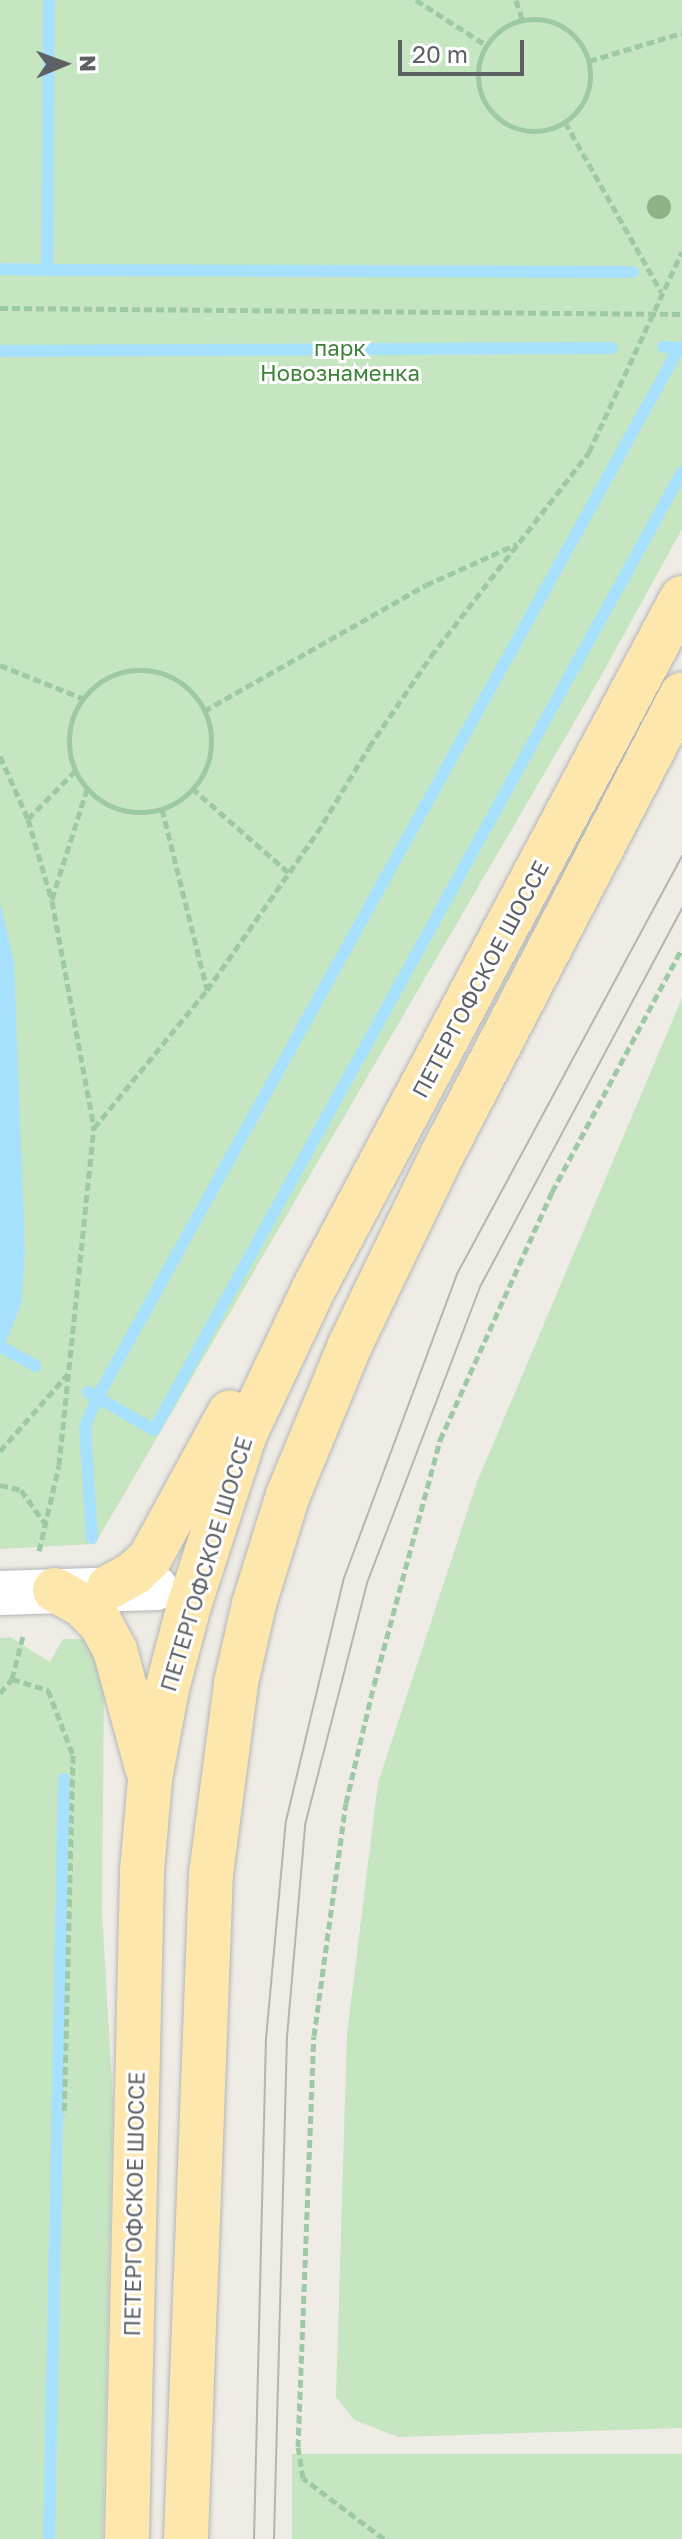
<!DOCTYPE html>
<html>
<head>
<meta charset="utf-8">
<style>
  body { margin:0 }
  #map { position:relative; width:682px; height:2539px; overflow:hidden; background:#efece5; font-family:"Golos Text",sans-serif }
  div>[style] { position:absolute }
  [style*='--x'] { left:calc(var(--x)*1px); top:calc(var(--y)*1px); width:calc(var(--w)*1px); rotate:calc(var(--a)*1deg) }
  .green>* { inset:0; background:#c6e6c2; transform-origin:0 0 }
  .water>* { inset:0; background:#a7e1fd }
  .stream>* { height:12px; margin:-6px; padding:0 6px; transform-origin:6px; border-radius:6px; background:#a7e1fd }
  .path>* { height:5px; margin-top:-2.5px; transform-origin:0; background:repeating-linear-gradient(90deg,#9dc9a4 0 8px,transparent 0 12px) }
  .path>.ring { margin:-2.5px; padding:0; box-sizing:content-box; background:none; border:5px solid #9dc9a4; border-radius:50% }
  .roads { filter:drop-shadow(0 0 2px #b2b6ba) drop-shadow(0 0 2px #b2b6ba) }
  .tertiary>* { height:44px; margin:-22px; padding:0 22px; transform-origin:22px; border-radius:22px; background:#fff }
  .primary>* { height:44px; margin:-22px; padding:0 22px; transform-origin:22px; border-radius:22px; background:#fde7ac }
  .tram>* { height:2px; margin:-1px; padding:0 1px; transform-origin:1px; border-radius:1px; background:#b3b4b5 }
  .trees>* { width:24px; height:24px; margin:-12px; border-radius:50%; background:#8db285 }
  span { translate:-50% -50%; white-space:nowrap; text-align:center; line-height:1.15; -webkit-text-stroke:6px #fff; paint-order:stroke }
  .park-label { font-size:22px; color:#3c8237 }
  .street-label { font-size:22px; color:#5d6165 }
  .north { position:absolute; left:24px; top:24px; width:80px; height:80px; -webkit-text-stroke:6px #fff; paint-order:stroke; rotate:89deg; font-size:22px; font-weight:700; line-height:32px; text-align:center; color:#5d6165 }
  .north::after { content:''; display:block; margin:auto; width:28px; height:36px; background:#5d6165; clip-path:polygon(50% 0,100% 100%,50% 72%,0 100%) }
  .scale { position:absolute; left:398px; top:40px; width:126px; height:36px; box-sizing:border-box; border:4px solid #5d6165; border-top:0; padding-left:10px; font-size:24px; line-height:28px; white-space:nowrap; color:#5d6165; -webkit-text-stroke:6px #fff; paint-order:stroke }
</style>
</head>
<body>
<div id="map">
  <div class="green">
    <div style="clip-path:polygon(0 0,682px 0,682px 529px,600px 678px,95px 1544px,0 1549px)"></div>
    <div style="clip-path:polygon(682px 998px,682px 2428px,398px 2437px,354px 2420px,336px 2397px,347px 2033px,378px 1783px,477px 1482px)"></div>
    <div style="clip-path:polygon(10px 1637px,50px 1662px,63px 1639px,87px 1639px,104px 1678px,102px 1912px,113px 2101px,103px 2539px,0 2539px,0 1638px)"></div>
    <div style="left:682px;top:2454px;width:85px;height:390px;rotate:90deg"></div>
  </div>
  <div class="water">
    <div style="clip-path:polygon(0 902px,14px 962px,25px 1253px,21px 1305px,0 1355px)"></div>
  </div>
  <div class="stream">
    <div style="--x:49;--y:0;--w:270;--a:90.4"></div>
    <div style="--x:47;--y:270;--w:586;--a:0.2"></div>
    <div style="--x:0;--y:269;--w:47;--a:1.2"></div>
    <div style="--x:0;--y:351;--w:612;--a:-0.28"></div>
    <div style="--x:5;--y:1349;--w:35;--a:29"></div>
    <div style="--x:88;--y:1392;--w:76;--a:29.9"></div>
    <div style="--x:154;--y:1430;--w:1094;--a:-61.14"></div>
    <div style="--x:92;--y:1538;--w:112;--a:-93.6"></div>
    <div style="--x:85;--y:1426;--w:30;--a:-67"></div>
    <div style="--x:97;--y:1398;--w:1201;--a:-61"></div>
    <div style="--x:679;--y:348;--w:16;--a:-176"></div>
    <div style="--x:49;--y:2539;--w:760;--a:-88.87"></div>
  </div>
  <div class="path">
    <div style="--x:416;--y:0;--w:83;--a:32.7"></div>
    <div style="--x:516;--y:0;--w:20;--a:72"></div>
    <div class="ring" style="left:478px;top:19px;width:107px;height:107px"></div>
    <div style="--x:589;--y:61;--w:97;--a:-16.8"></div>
    <div style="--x:565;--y:122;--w:195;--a:60.5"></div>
    <div style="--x:0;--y:308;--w:682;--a:0.5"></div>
    <div style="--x:0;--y:665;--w:88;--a:21.9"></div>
    <div class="ring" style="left:69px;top:670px;width:137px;height:137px"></div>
    <div style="--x:204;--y:711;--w:255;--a:-29.6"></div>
    <div style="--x:426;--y:585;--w:100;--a:-24.3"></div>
    <div style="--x:0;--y:756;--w:69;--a:66"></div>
    <div style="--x:28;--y:819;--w:85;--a:73.7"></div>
    <div style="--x:52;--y:901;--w:231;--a:79.5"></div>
    <div style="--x:192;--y:788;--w:129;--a:41.2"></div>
    <div style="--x:162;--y:809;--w:187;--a:76"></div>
    <div style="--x:28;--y:819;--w:67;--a:-45.6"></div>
    <div style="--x:52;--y:899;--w:115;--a:-72.3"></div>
    <div style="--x:0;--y:1451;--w:103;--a:-48.6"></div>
    <div style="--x:0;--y:1485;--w:22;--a:13"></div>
    <div style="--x:21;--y:1490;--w:43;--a:54.5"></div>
    <div style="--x:39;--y:1551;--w:88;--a:-76.9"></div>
    <div style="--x:59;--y:1465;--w:339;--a:-84.1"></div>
    <div style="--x:94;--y:1128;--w:178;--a:-50.7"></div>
    <div style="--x:207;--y:990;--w:192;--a:-55"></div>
    <div style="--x:317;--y:833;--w:100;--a:-58.8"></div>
    <div style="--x:369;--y:747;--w:110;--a:-55.7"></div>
    <div style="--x:431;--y:656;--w:258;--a:-52.2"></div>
    <div style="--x:589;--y:452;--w:221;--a:-65.1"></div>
    <div style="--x:12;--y:1679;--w:38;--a:17"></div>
    <div style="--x:48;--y:1690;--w:70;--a:69"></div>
    <div style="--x:73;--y:1755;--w:360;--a:91.4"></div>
    <div style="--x:0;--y:1693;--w:18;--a:-49"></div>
    <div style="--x:12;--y:1679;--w:44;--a:-75.7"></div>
    <div style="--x:384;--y:2539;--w:101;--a:-143"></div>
    <div style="--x:303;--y:2478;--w:31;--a:-99"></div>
    <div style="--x:298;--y:2447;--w:411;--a:-87.8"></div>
    <div style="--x:314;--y:2036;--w:235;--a:-82.2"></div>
    <div style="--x:346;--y:1803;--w:121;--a:-76.7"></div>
    <div style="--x:374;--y:1685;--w:254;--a:-74.9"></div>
    <div style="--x:440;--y:1440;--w:272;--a:-65.7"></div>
    <div style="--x:552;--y:1192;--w:276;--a:-61.9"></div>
  </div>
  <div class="roads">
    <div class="tertiary">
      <div style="--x:0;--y:1593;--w:156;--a:-1.8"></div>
    </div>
    <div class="primary">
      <div style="--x:109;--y:1587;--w:29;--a:-29"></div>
      <div style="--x:134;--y:1573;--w:22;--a:-43"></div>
      <div style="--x:150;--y:1558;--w:166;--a:-61.3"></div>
      <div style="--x:55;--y:1590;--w:31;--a:29"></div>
      <div style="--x:82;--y:1605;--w:27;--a:45"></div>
      <div style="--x:101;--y:1624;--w:30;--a:62"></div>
      <div style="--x:115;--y:1650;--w:122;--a:74.8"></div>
      <div style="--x:127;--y:2539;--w:668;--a:-88.71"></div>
      <div style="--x:142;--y:1871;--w:92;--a:-85"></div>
      <div style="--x:150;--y:1779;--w:92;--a:-79.3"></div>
      <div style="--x:167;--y:1689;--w:86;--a:-75.2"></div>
      <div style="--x:189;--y:1606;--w:181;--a:-72"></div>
      <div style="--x:245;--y:1434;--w:161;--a:-64.7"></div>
      <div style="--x:314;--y:1288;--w:782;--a:-61.93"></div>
      <div style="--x:186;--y:2539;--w:665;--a:-87.85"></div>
      <div style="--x:211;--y:1874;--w:193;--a:-82.5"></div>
      <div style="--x:236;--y:1683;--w:81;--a:-77.2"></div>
      <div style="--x:254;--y:1604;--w:114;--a:-72.7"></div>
      <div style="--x:288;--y:1495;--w:162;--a:-67.5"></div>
      <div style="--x:350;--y:1345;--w:213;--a:-64.2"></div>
      <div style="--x:443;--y:1153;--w:517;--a:-62.49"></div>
    </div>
  </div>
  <div class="tram">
    <div style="--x:254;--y:2539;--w:500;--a:-88.63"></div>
    <div style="--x:266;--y:2039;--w:219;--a:-84.8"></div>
    <div style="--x:286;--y:1821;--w:250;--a:-76.6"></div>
    <div style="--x:344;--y:1578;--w:324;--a:-69.6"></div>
    <div style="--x:457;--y:1274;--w:475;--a:-61.7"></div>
    <div style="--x:274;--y:2539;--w:502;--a:-88.52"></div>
    <div style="--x:287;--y:2037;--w:213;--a:-85.1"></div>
    <div style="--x:305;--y:1825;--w:250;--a:-75.6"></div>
    <div style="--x:367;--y:1583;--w:319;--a:-69.1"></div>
    <div style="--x:481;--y:1285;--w:427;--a:-61.9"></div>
  </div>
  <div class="trees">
    <div style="left:659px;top:207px"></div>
  </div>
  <div class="park-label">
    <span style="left:340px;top:360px">парк<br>Новознаменка</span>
  </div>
  <div class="street-label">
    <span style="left:480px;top:979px;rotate:-62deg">ПЕТЕРГОФСКОЕ ШОССЕ</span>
    <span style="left:206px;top:1564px;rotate:-73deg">ПЕТЕРГОФСКОЕ ШОССЕ</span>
    <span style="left:134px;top:2204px;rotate:-89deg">ПЕТЕРГОФСКОЕ ШОССЕ</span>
  </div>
  <div class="north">N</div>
  <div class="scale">20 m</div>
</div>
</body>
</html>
